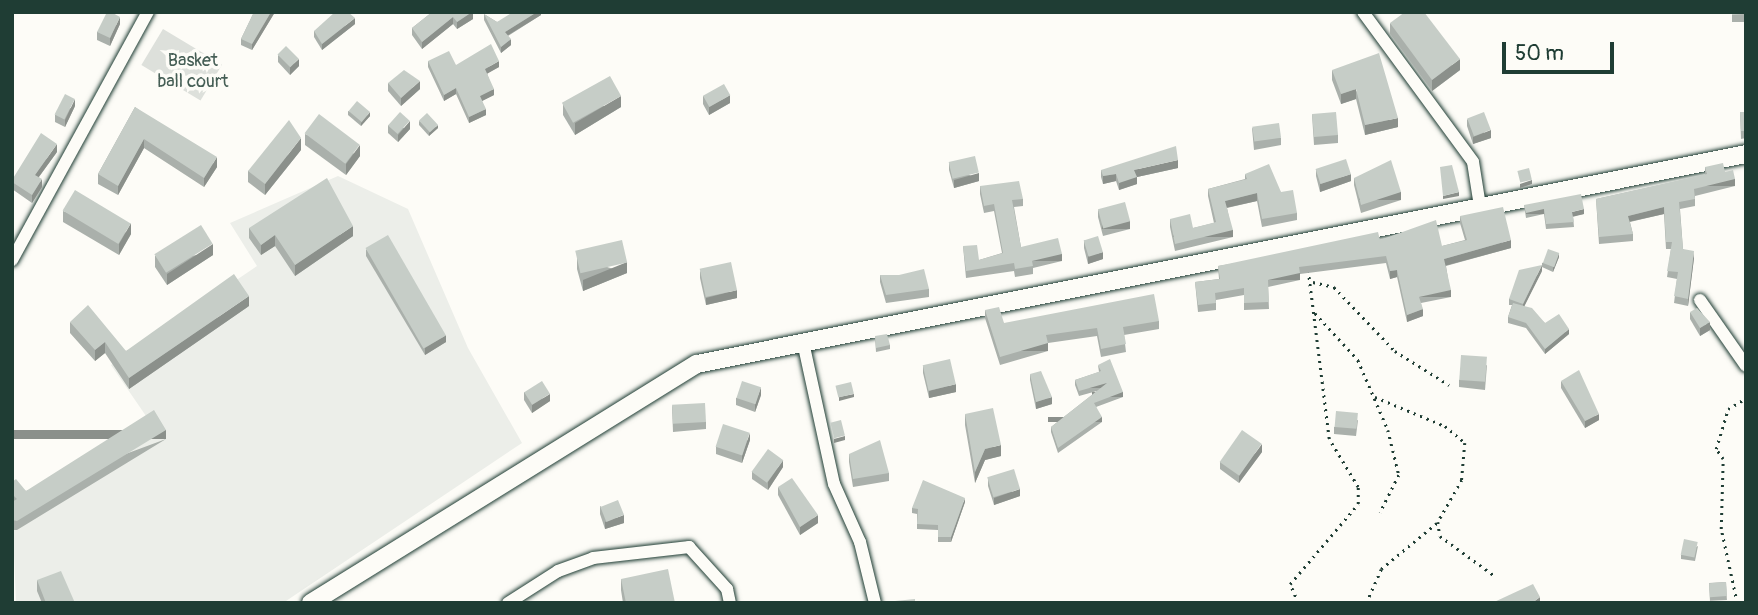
<!DOCTYPE html>
<html>
<head>
<meta charset="utf-8">
<style>
  body { margin:0 }
  #map { position:relative; width:1758px; height:615px; overflow:hidden; background:#fdfcf7; font-family:Pangolin,sans-serif }
  div>[style] { position:absolute }
  [style*='--x'] { left:calc(var(--x)*1px); top:calc(var(--y)*1px); width:calc(var(--w)*1px); rotate:calc(var(--a)*1deg) }
  .built>* { inset:0; background:#eceee9 }
  .green>* { inset:0; background:#dde0db; transform-origin:0 0 }
  .path>* { height:2.5px; margin-top:-1.25px; transform-origin:0; background:repeating-linear-gradient(90deg,#1f3d34 0 2px,transparent 0 7px) }
  .roads { filter:drop-shadow(0 0 2px #1f3d34) drop-shadow(0 0 2px #1f3d34) }
  .minor>* { height:12px; margin:-6px; padding:0 6px; transform-origin:6px; border-radius:6px; background:#fdfcf7 }
  .secondary>* { height:18px; margin:-9px; padding:0 9px; transform-origin:9px; border-radius:9px; background:#fdfcf7 }
  .wall>* { inset:0; background:#aab0ab; transform-origin:0 0 }
  .shaded-wall>* { inset:0; background:#8b908b; transform-origin:0 0 }
  .building>* { inset:0; background:#c6cdc7; transform-origin:0 0 }
  span { translate:-50% -50%; white-space:nowrap; text-align:center; line-height:1.15; -webkit-text-stroke:7px #fdfcf7; paint-order:stroke }
  .park-label { font-size:18px; color:#455e55 }
  .frame { position:absolute; inset:0; border:14px solid #1f3d34; pointer-events:none }
  .scale { position:absolute; left:1502px; top:42px; width:112px; height:32px; box-sizing:border-box; border:4px solid #1f3d34; border-top:0; padding-left:9px; font-size:21px; line-height:24px; white-space:nowrap; color:#1f3d34; -webkit-text-stroke:5px #fdfcf7; paint-order:stroke }
</style>
</head>
<body>
<div id="map">
  <div class="built">
    <div style="clip-path:polygon(338px 176px,408px 209px,468px 348px,522px 443px,283px 603px,16px 603px,12px 507px,146px 416px,111px 365px,257px 266px,230px 223px)"></div>
  </div>
  <div class="green">
    <div style="left:163px;top:29px;width:69px;height:42px;rotate:31deg"></div>
  </div>
  <div class="path">
    <div style="--x:1313;--y:282;--w:22;--a:13"></div>
    <div style="--x:1334;--y:287;--w:88;--a:46.4"></div>
    <div style="--x:1395;--y:351;--w:64;--a:32.2"></div>
    <div style="--x:1315;--y:313;--w:64;--a:47.5"></div>
    <div style="--x:1358;--y:360;--w:76;--a:66.8"></div>
    <div style="--x:1388;--y:430;--w:46;--a:76.3"></div>
    <div style="--x:1399;--y:475;--w:42;--a:116.6"></div>
    <div style="--x:1375;--y:397;--w:76;--a:22.5"></div>
    <div style="--x:1445;--y:426;--w:26;--a:40"></div>
    <div style="--x:1465;--y:443;--w:37;--a:95"></div>
    <div style="--x:1462;--y:480;--w:48;--a:119.7"></div>
    <div style="--x:1438;--y:522;--w:14;--a:82"></div>
    <div style="--x:1440;--y:536;--w:68;--a:36"></div>
    <div style="--x:1298;--y:603;--w:21;--a:-113"></div>
    <div style="--x:1290;--y:584;--w:105;--a:-49.6"></div>
    <div style="--x:1358;--y:504;--w:17;--a:-90"></div>
    <div style="--x:1358;--y:487;--w:56;--a:-121.1"></div>
    <div style="--x:1329;--y:439;--w:169;--a:-97.1"></div>
    <div style="--x:1366;--y:603;--w:37;--a:-66"></div>
    <div style="--x:1381;--y:569;--w:74;--a:-39.5"></div>
    <div style="--x:1737;--y:603;--w:76;--a:-102.2"></div>
    <div style="--x:1721;--y:529;--w:70;--a:-88.4"></div>
    <div style="--x:1723;--y:459;--w:12;--a:-125"></div>
    <div style="--x:1716;--y:449;--w:42;--a:-73.3"></div>
    <div style="--x:1728;--y:409;--w:21;--a:-31"></div>
  </div>
  <div class="roads">
    <div class="minor">
      <div style="--x:1363;--y:12;--w:186;--a:53.7"></div>
      <div style="--x:1473;--y:162;--w:45;--a:81"></div>
      <div style="--x:12;--y:260;--w:283;--a:-61.3"></div>
      <div style="--x:1700;--y:300;--w:80;--a:55.1"></div>
      <div style="--x:803;--y:342;--w:145;--a:77.7"></div>
      <div style="--x:834;--y:484;--w:64;--a:65.9"></div>
      <div style="--x:860;--y:542;--w:63;--a:76.2"></div>
      <div style="--x:508;--y:603;--w:59;--a:-32.6"></div>
      <div style="--x:558;--y:571;--w:37;--a:-20"></div>
      <div style="--x:593;--y:558;--w:97;--a:-6.5"></div>
      <div style="--x:689;--y:547;--w:57;--a:47.9"></div>
      <div style="--x:727;--y:589;--w:14;--a:78"></div>
    </div>
    <div class="secondary">
      <div style="--x:311;--y:603;--w:454;--a:-31.8"></div>
      <div style="--x:697;--y:364;--w:1070;--a:-11.32"></div>
    </div>
  </div>
  <div class="wall">
    <div style="clip-path:polygon(254px 12px,275px 12px,252px 50px,241px 45px,241px 39px)"></div>
    <div style="clip-path:polygon(430px 12px,473px 12px,473px 19px,457px 29px,453px 24px,422px 49px,412px 35px,412px 28px,431px 13px)"></div>
    <div style="clip-path:polygon(541px 12px,541px 15px,508px 36px,511px 45px,501px 53px,484px 20px,484px 14px,497px 22px)"></div>
    <div style="left:1732px;top:12px;width:14px;height:10px"></div>
    <div style="clip-path:polygon(1390px 23px,1460px 70px,1432px 91px,1390px 34px)"></div>
    <div style="clip-path:polygon(120px 24px,110px 46px,97px 40px,97px 32px)"></div>
    <div style="clip-path:polygon(355px 24px,322px 50px,314px 37px,314px 31px)"></div>
    <div style="clip-path:polygon(278px 55px,299px 66px,290px 75px,278px 62px)"></div>
    <div style="clip-path:polygon(428px 61px,456px 65px,499px 67px,487px 73px,494px 95px,482px 101px,486px 115px,469px 123px,456px 94px,444px 101px,428px 67px)"></div>
    <div style="clip-path:polygon(1332px 70px,1398px 127px,1365px 135px,1356px 99px,1341px 104px,1332px 80px)"></div>
    <div style="clip-path:polygon(388px 83px,420px 89px,401px 106px,388px 91px)"></div>
    <div style="clip-path:polygon(703px 96px,730px 103px,709px 115px,703px 104px)"></div>
    <div style="clip-path:polygon(563px 104px,621px 107px,575px 135px,563px 115px)"></div>
    <div style="clip-path:polygon(75px 106px,65px 127px,55px 122px,55px 115px)"></div>
    <div style="clip-path:polygon(135px 107px,217px 167px,204px 187px,144px 148px,118px 195px,98px 184px,98px 174px)"></div>
    <div style="clip-path:polygon(348px 111px,370px 116px,361px 126px,348px 115px)"></div>
    <div style="clip-path:polygon(1740px 112px,1746px 112px,1746px 138px,1741px 139px)"></div>
    <div style="clip-path:polygon(1312px 114px,1338px 135px,1338px 143px,1314px 145px)"></div>
    <div style="clip-path:polygon(1467px 119px,1491px 138px,1473px 144px,1467px 126px)"></div>
    <div style="clip-path:polygon(419px 121px,438px 128px,429px 136px,419px 125px)"></div>
    <div style="clip-path:polygon(388px 125px,410px 129px,398px 142px,388px 133px)"></div>
    <div style="clip-path:polygon(1252px 128px,1281px 138px,1281px 145px,1254px 150px)"></div>
    <div style="clip-path:polygon(305px 134px,360px 156px,346px 175px,305px 145px)"></div>
    <div style="clip-path:polygon(301px 150px,265px 195px,248px 182px,248px 171px)"></div>
    <div style="clip-path:polygon(57px 152px,39px 177px,42px 187px,32px 203px,12px 189px,12px 180px)"></div>
    <div style="clip-path:polygon(949px 162px,979px 181px,954px 188px,949px 170px)"></div>
    <div style="clip-path:polygon(1705px 167px,1725px 172px,1735px 186px,1695px 196px,1695px 206px,1680px 209px,1683px 249px,1694px 258px,1688px 306px,1674px 303px,1677px 279px,1667px 277px,1671px 249px,1666px 249px,1664px 214px,1630px 222px,1633px 234px,1633px 241px,1599px 244px,1596px 199px,1705px 175px)"></div>
    <div style="clip-path:polygon(1178px 168px,1137px 177px,1137px 184px,1119px 190px,1116px 181px,1103px 184px,1101px 177px,1101px 170px)"></div>
    <div style="clip-path:polygon(1316px 169px,1351px 181px,1320px 192px,1316px 176px)"></div>
    <div style="clip-path:polygon(1245px 174px,1281px 192px,1297px 213px,1297px 220px,1262px 227px,1257px 201px,1227px 208px,1233px 237px,1175px 251px,1170px 227px,1170px 219px,1193px 228px,1214px 223px,1208px 196px,1208px 189px,1245px 179px)"></div>
    <div style="clip-path:polygon(1354px 178px,1401px 200px,1361px 213px,1354px 185px)"></div>
    <div style="clip-path:polygon(980px 186px,1023px 199px,1023px 206px,1014px 207px,1021px 247px,1062px 261px,1033px 268px,1033px 274px,1015px 277px,1014px 271px,966px 278px,963px 246px,979px 260px,1002px 253px,994px 211px,984px 213px,980px 194px)"></div>
    <div style="clip-path:polygon(1524px 205px,1584px 214px,1573px 216px,1574px 227px,1546px 229px,1544px 214px,1526px 218px)"></div>
    <div style="clip-path:polygon(1098px 210px,1130px 229px,1103px 236px,1098px 217px)"></div>
    <div style="clip-path:polygon(63px 211px,131px 234px,119px 255px,63px 222px)"></div>
    <div style="clip-path:polygon(1460px 216px,1511px 248px,1446px 266px,1451px 297px,1421px 303px,1423px 316px,1407px 322px,1397px 277px,1390px 279px,1386px 263px,1300px 274px,1300px 280px,1268px 287px,1269px 309px,1244px 310px,1244px 295px,1216px 300px,1216px 310px,1198px 312px,1195px 282px,1219px 279px,1218px 266px,1380px 240px,1442px 246px,1465px 240px,1460px 223px)"></div>
    <div style="clip-path:polygon(249px 228px,353px 236px,295px 276px,275px 246px,261px 255px,249px 238px)"></div>
    <div style="clip-path:polygon(1084px 240px,1103px 259px,1088px 264px,1084px 248px)"></div>
    <div style="clip-path:polygon(366px 249px,446px 342px,425px 355px,366px 256px)"></div>
    <div style="clip-path:polygon(213px 255px,167px 285px,155px 267px,155px 256px)"></div>
    <div style="clip-path:polygon(1559px 257px,1553px 272px,1542px 267px,1542px 263px)"></div>
    <div style="clip-path:polygon(577px 258px,627px 273px,583px 291px,577px 269px)"></div>
    <div style="clip-path:polygon(700px 271px,737px 298px,706px 305px,700px 278px)"></div>
    <div style="clip-path:polygon(1542px 271px,1524px 306px,1545px 323px,1569px 334px,1545px 354px,1526px 328px,1508px 323px,1508px 317px,1512px 305px,1509px 305px,1509px 299px)"></div>
    <div style="clip-path:polygon(880px 275px,929px 289px,929px 297px,886px 303px,880px 282px)"></div>
    <div style="clip-path:polygon(249px 306px,129px 389px,105px 353px,95px 361px,70px 333px,70px 322px,126px 351px)"></div>
    <div style="clip-path:polygon(985px 310px,1004px 323px,1159px 321px,1159px 329px,1124px 335px,1126px 352px,1101px 357px,1097px 336px,1048px 343px,1048px 351px,1000px 365px,985px 318px)"></div>
    <div style="clip-path:polygon(1690px 312px,1710px 330px,1700px 336px,1690px 319px)"></div>
    <div style="clip-path:polygon(875px 336px,890px 345px,890px 349px,876px 352px)"></div>
    <div style="clip-path:polygon(1098px 365px,1123px 397px,1096px 407px,1102px 422px,1058px 453px,1051px 432px,1051px 427px,1097px 391px,1079px 396px,1075px 385px,1075px 380px,1099px 372px)"></div>
    <div style="clip-path:polygon(1487px 365px,1485px 390px,1459px 387px,1459px 380px)"></div>
    <div style="clip-path:polygon(923px 366px,956px 392px,929px 398px,923px 373px)"></div>
    <div style="clip-path:polygon(1030px 374px,1052px 404px,1036px 409px,1030px 380px)"></div>
    <div style="clip-path:polygon(1561px 381px,1599px 420px,1585px 428px,1561px 388px)"></div>
    <div style="clip-path:polygon(524px 392px,550px 401px,532px 413px,524px 400px)"></div>
    <div style="clip-path:polygon(761px 395px,755px 412px,736px 405px,736px 398px)"></div>
    <div style="clip-path:polygon(672px 406px,706px 422px,706px 429px,673px 432px)"></div>
    <div style="clip-path:polygon(965px 414px,1001px 456px,985px 460px,975px 483px,965px 425px)"></div>
    <div style="clip-path:polygon(1358px 420px,1356px 436px,1334px 434px,1334px 427px)"></div>
    <div style="clip-path:polygon(166px 439px,17px 530px,12px 530px,12px 482px,26px 491px)"></div>
    <div style="clip-path:polygon(750px 440px,742px 463px,716px 454px,716px 447px)"></div>
    <div style="clip-path:polygon(1262px 452px,1239px 483px,1220px 469px,1220px 462px)"></div>
    <div style="clip-path:polygon(849px 454px,889px 473px,889px 481px,853px 487px,849px 462px)"></div>
    <div style="clip-path:polygon(783px 467px,768px 490px,752px 479px,752px 472px)"></div>
    <div style="clip-path:polygon(988px 478px,1020px 496px,994px 505px,988px 486px)"></div>
    <div style="clip-path:polygon(778px 487px,818px 523px,800px 535px,778px 495px)"></div>
    <div style="clip-path:polygon(965px 502px,951px 542px,938px 542px,938px 530px,917px 529px,917px 514px,912px 513px,912px 508px)"></div>
    <div style="clip-path:polygon(600px 506px,624px 523px,605px 529px,600px 514px)"></div>
    <div style="clip-path:polygon(1698px 546px,1695px 561px,1681px 559px,1681px 555px)"></div>
    <div style="clip-path:polygon(621px 579px,675px 603px,623px 603px,621px 590px)"></div>
    <div style="clip-path:polygon(37px 580px,75px 603px,42px 603px,37px 591px)"></div>
    <div style="left:1726px;top:582px;width:18px;height:17px;rotate:87deg"></div>
  </div>
  <div class="shaded-wall">
    <div style="clip-path:polygon(271px 12px,275px 12px,252px 50px,252px 44px)"></div>
    <div style="clip-path:polygon(472px 12px,473px 12px,473px 19px,457px 29px,457px 22px)"></div>
    <div style="clip-path:polygon(537px 12px,541px 12px,541px 15px,505px 37px,505px 32px)"></div>
    <div style="clip-path:polygon(120px 17px,120px 24px,110px 46px,110px 38px)"></div>
    <div style="clip-path:polygon(453px 17px,453px 24px,422px 49px,422px 42px)"></div>
    <div style="clip-path:polygon(355px 18px,355px 24px,322px 50px,322px 44px)"></div>
    <div style="clip-path:polygon(511px 39px,511px 45px,501px 53px,501px 47px)"></div>
    <div style="clip-path:polygon(299px 59px,299px 66px,290px 75px,290px 67px)"></div>
    <div style="clip-path:polygon(1460px 59px,1460px 70px,1432px 91px,1432px 80px)"></div>
    <div style="clip-path:polygon(499px 61px,499px 67px,485px 75px,485px 69px)"></div>
    <div style="clip-path:polygon(420px 81px,420px 89px,401px 106px,401px 98px)"></div>
    <div style="clip-path:polygon(456px 88px,456px 94px,444px 101px,444px 95px)"></div>
    <div style="clip-path:polygon(494px 89px,494px 95px,480px 102px,480px 96px)"></div>
    <div style="clip-path:polygon(1356px 89px,1356px 99px,1341px 104px,1341px 94px)"></div>
    <div style="clip-path:polygon(730px 95px,730px 103px,709px 115px,709px 107px)"></div>
    <div style="clip-path:polygon(621px 96px,621px 107px,575px 135px,575px 123px)"></div>
    <div style="clip-path:polygon(75px 99px,75px 106px,65px 127px,65px 120px)"></div>
    <div style="clip-path:polygon(486px 109px,486px 115px,469px 123px,469px 117px)"></div>
    <div style="clip-path:polygon(370px 112px,370px 116px,361px 126px,361px 123px)"></div>
    <div style="clip-path:polygon(1398px 118px,1398px 127px,1365px 135px,1365px 125px)"></div>
    <div style="clip-path:polygon(410px 121px,410px 129px,398px 142px,398px 135px)"></div>
    <div style="clip-path:polygon(438px 125px,438px 128px,429px 136px,429px 133px)"></div>
    <div style="clip-path:polygon(1491px 130px,1491px 138px,1473px 144px,1473px 137px)"></div>
    <div style="clip-path:polygon(301px 138px,301px 150px,265px 195px,265px 184px)"></div>
    <div style="clip-path:polygon(144px 139px,144px 148px,118px 195px,118px 186px)"></div>
    <div style="clip-path:polygon(57px 144px,57px 152px,35px 182px,35px 175px)"></div>
    <div style="clip-path:polygon(360px 145px,360px 156px,346px 175px,346px 164px)"></div>
    <div style="clip-path:polygon(217px 157px,217px 167px,204px 187px,204px 178px)"></div>
    <div style="clip-path:polygon(1178px 160px,1178px 168px,1137px 177px,1137px 184px,1119px 190px,1119px 183px,1134px 170px)"></div>
    <div style="clip-path:polygon(979px 173px,979px 181px,954px 188px,954px 180px)"></div>
    <div style="clip-path:polygon(1116px 174px,1116px 181px,1103px 184px,1103px 176px)"></div>
    <div style="clip-path:polygon(1351px 174px,1351px 181px,1320px 192px,1320px 184px)"></div>
    <div style="clip-path:polygon(42px 179px,42px 187px,32px 203px,32px 195px)"></div>
    <div style="left:1735px;top:179px;width:7px;height:42px;rotate:90deg"></div>
    <div style="clip-path:polygon(1532px 180px,1532px 184px,1520px 188px,1520px 184px)"></div>
    <div style="left:1401px;top:192px;width:8px;height:42px;rotate:90deg"></div>
    <div style="clip-path:polygon(1459px 192px,1459px 196px,1443px 199px,1443px 196px)"></div>
    <div style="clip-path:polygon(1257px 193px,1257px 201px,1225px 208px,1225px 201px)"></div>
    <div style="clip-path:polygon(1664px 207px,1664px 214px,1628px 222px,1628px 216px)"></div>
    <div style="left:1544px;top:209px;width:5px;height:18px;rotate:90deg"></div>
    <div style="clip-path:polygon(1584px 209px,1584px 214px,1572px 217px,1572px 212px)"></div>
    <div style="left:1130px;top:221px;width:8px;height:28px;rotate:90deg"></div>
    <div style="clip-path:polygon(131px 223px,131px 234px,119px 255px,119px 244px)"></div>
    <div style="clip-path:polygon(353px 226px,353px 236px,295px 276px,295px 265px)"></div>
    <div style="left:1233px;top:230px;width:7px;height:60px;rotate:90deg"></div>
    <div style="clip-path:polygon(275px 235px,275px 246px,261px 255px,261px 245px)"></div>
    <div style="clip-path:polygon(1511px 240px,1511px 248px,1444px 266px,1444px 259px)"></div>
    <div style="clip-path:polygon(213px 244px,213px 255px,167px 285px,167px 274px)"></div>
    <div style="clip-path:polygon(1694px 251px,1694px 258px,1688px 306px,1688px 299px)"></div>
    <div style="clip-path:polygon(1103px 252px,1103px 259px,1088px 264px,1088px 256px)"></div>
    <div style="clip-path:polygon(1559px 253px,1559px 257px,1553px 272px,1553px 268px)"></div>
    <div style="left:1062px;top:254px;width:7px;height:31px;rotate:90deg"></div>
    <div style="clip-path:polygon(627px 262px,627px 273px,583px 291px,583px 280px)"></div>
    <div style="clip-path:polygon(1542px 265px,1542px 271px,1523px 309px,1523px 304px)"></div>
    <div style="clip-path:polygon(1397px 270px,1397px 277px,1390px 279px,1390px 271px)"></div>
    <div style="left:1300px;top:273px;width:7px;height:33px;rotate:90deg"></div>
    <div style="clip-path:polygon(737px 290px,737px 298px,706px 305px,706px 298px)"></div>
    <div style="left:1451px;top:290px;width:7px;height:33px;rotate:90deg"></div>
    <div style="clip-path:polygon(249px 296px,249px 306px,129px 389px,129px 378px)"></div>
    <div style="clip-path:polygon(1423px 309px,1423px 316px,1407px 322px,1407px 315px)"></div>
    <div style="clip-path:polygon(1710px 322px,1710px 330px,1700px 336px,1700px 328px)"></div>
    <div style="clip-path:polygon(1569px 329px,1569px 334px,1545px 354px,1545px 349px)"></div>
    <div style="clip-path:polygon(446px 335px,446px 342px,425px 355px,425px 348px)"></div>
    <div style="clip-path:polygon(105px 342px,105px 353px,95px 361px,95px 350px)"></div>
    <div style="left:1048px;top:343px;width:8px;height:50px;rotate:90deg"></div>
    <div style="left:1107px;top:383px;width:5px;height:29px;rotate:90deg"></div>
    <div style="clip-path:polygon(956px 384px,956px 392px,929px 398px,929px 391px)"></div>
    <div style="clip-path:polygon(761px 387px,761px 395px,755px 412px,755px 404px)"></div>
    <div style="left:1123px;top:392px;width:5px;height:31px;rotate:90deg"></div>
    <div style="clip-path:polygon(550px 394px,550px 401px,532px 413px,532px 405px)"></div>
    <div style="clip-path:polygon(854px 394px,854px 397px,839px 401px,839px 397px)"></div>
    <div style="clip-path:polygon(1052px 397px,1052px 404px,1036px 409px,1036px 402px)"></div>
    <div style="clip-path:polygon(1599px 414px,1599px 420px,1585px 428px,1585px 421px)"></div>
    <div style="left:1102px;top:417px;width:5px;height:54px;rotate:90deg"></div>
    <div style="left:166px;top:430px;width:9px;height:175px;rotate:90deg"></div>
    <div style="clip-path:polygon(750px 433px,750px 440px,742px 463px,742px 455px)"></div>
    <div style="clip-path:polygon(845px 436px,845px 440px,834px 443px,834px 439px)"></div>
    <div style="clip-path:polygon(1262px 444px,1262px 452px,1239px 483px,1239px 475px)"></div>
    <div style="clip-path:polygon(1001px 445px,1001px 456px,985px 460px,975px 483px,975px 472px,985px 449px)"></div>
    <div style="clip-path:polygon(783px 460px,783px 467px,768px 490px,768px 482px)"></div>
    <div style="clip-path:polygon(1020px 489px,1020px 496px,994px 505px,994px 498px)"></div>
    <div style="clip-path:polygon(965px 498px,965px 502px,951px 542px,951px 537px)"></div>
    <div style="clip-path:polygon(624px 515px,624px 523px,605px 529px,605px 522px)"></div>
    <div style="clip-path:polygon(818px 515px,818px 523px,800px 535px,800px 527px)"></div>
    <div style="clip-path:polygon(1540px 597px,1540px 603px,1532px 603px)"></div>
  </div>
  <div class="building">
    <div style="clip-path:polygon(107px 12px,111px 12px,120px 17px,110px 38px,97px 32px)"></div>
    <div style="clip-path:polygon(254px 12px,271px 12px,252px 44px,241px 39px)"></div>
    <div style="clip-path:polygon(335px 12px,348px 12px,355px 18px,322px 44px,314px 31px)"></div>
    <div style="clip-path:polygon(432px 12px,472px 12px,457px 22px,453px 17px,422px 42px,412px 28px)"></div>
    <div style="clip-path:polygon(513px 12px,537px 12px,505px 32px,511px 39px,501px 47px,484px 14px,497px 22px)"></div>
    <div style="clip-path:polygon(1405px 12px,1424px 12px,1460px 59px,1432px 80px,1390px 23px)"></div>
    <div style="clip-path:polygon(1732px 12px,1746px 12px,1746px 14px,1732px 15px)"></div>
    <div style="clip-path:polygon(491px 44px,499px 61px,485px 69px,494px 89px,480px 96px,486px 109px,469px 117px,456px 88px,444px 95px,428px 61px,449px 51px,456px 65px)"></div>
    <div style="left:286px;top:46px;width:18px;height:12px;rotate:45deg"></div>
    <div style="clip-path:polygon(1379px 53px,1398px 118px,1365px 125px,1356px 89px,1341px 94px,1332px 70px)"></div>
    <div style="clip-path:polygon(404px 70px,420px 81px,401px 98px,388px 83px)"></div>
    <div style="left:610px;top:76px;width:23px;height:55px;rotate:61deg"></div>
    <div style="left:724px;top:84px;width:13px;height:24px;rotate:61deg"></div>
    <div style="left:65px;top:94px;width:11px;height:23px;rotate:27deg"></div>
    <div style="left:357px;top:101px;width:17px;height:13px;rotate:40deg"></div>
    <div style="clip-path:polygon(135px 107px,217px 157px,204px 178px,144px 139px,118px 186px,98px 174px)"></div>
    <div style="left:400px;top:112px;width:13px;height:18px;rotate:42deg"></div>
    <div style="left:1336px;top:112px;width:23px;height:24px;rotate:85deg"></div>
    <div style="left:1484px;top:112px;width:19px;height:18px;rotate:69deg"></div>
    <div style="clip-path:polygon(1740px 112px,1746px 112px,1746px 131px,1741px 131px)"></div>
    <div style="left:427px;top:113px;width:16px;height:11px;rotate:47deg"></div>
    <div style="left:319px;top:114px;width:51px;height:24px;rotate:37deg"></div>
    <div style="clip-path:polygon(289px 120px,301px 138px,265px 184px,248px 171px)"></div>
    <div style="left:1279px;top:123px;width:15px;height:27px;rotate:82deg"></div>
    <div style="clip-path:polygon(41px 133px,57px 144px,35px 175px,42px 179px,32px 195px,12px 182px,12px 180px)"></div>
    <div style="clip-path:polygon(1176px 146px,1178px 160px,1134px 170px,1137px 177px,1119px 183px,1116px 174px,1103px 176px,1101px 170px)"></div>
    <div style="left:975px;top:156px;width:17px;height:27px;rotate:77deg"></div>
    <div style="left:1346px;top:159px;width:16px;height:32px;rotate:72deg"></div>
    <div style="clip-path:polygon(1391px 160px,1401px 192px,1361px 205px,1354px 178px)"></div>
    <div style="clip-path:polygon(1723px 163px,1725px 172px,1733px 170px,1735px 179px,1694px 189px,1695px 199px,1679px 202px,1683px 249px,1694px 251px,1688px 299px,1674px 296px,1678px 272px,1667px 271px,1672px 242px,1666px 242px,1664px 207px,1628px 216px,1633px 234px,1599px 237px,1596px 199px,1707px 174px,1705px 167px)"></div>
    <div style="clip-path:polygon(1269px 164px,1281px 192px,1293px 190px,1297px 213px,1262px 219px,1257px 193px,1225px 201px,1233px 230px,1175px 244px,1170px 219px,1190px 214px,1193px 228px,1216px 222px,1208px 189px,1247px 179px,1245px 174px)"></div>
    <div style="clip-path:polygon(1452px 165px,1459px 192px,1443px 196px,1440px 167px)"></div>
    <div style="left:1529px;top:168px;width:12px;height:12px;rotate:76deg"></div>
    <div style="clip-path:polygon(327px 178px,353px 226px,295px 265px,275px 235px,261px 245px,249px 228px)"></div>
    <div style="clip-path:polygon(1019px 181px,1023px 199px,1012px 200px,1021px 247px,1058px 238px,1062px 254px,1032px 261px,1033px 266px,1015px 269px,1014px 263px,966px 271px,963px 246px,977px 245px,979px 260px,1003px 253px,994px 204px,984px 206px,980px 186px)"></div>
    <div style="left:75px;top:190px;width:65px;height:24px;rotate:31deg"></div>
    <div style="clip-path:polygon(1581px 194px,1584px 209px,1572px 212px,1574px 222px,1546px 224px,1544px 209px,1526px 213px,1524px 205px)"></div>
    <div style="left:1125px;top:202px;width:20px;height:28px;rotate:75deg"></div>
    <div style="clip-path:polygon(1503px 207px,1511px 240px,1444px 259px,1451px 290px,1419px 297px,1423px 309px,1407px 315px,1397px 270px,1390px 271px,1386px 256px,1299px 267px,1300px 273px,1268px 280px,1269px 302px,1244px 303px,1244px 288px,1215px 293px,1216px 303px,1198px 305px,1195px 282px,1220px 279px,1218px 266px,1378px 232px,1380px 240px,1436px 220px,1442px 246px,1467px 240px,1460px 216px)"></div>
    <div style="left:201px;top:225px;width:22px;height:55px;rotate:58deg"></div>
    <div style="left:388px;top:235px;width:116px;height:26px;rotate:60deg"></div>
    <div style="left:1098px;top:236px;width:17px;height:15px;rotate:73deg"></div>
    <div style="left:622px;top:240px;width:23px;height:48px;rotate:77deg"></div>
    <div style="left:1548px;top:249px;width:12px;height:15px;rotate:20deg"></div>
    <div style="left:731px;top:262px;width:29px;height:32px;rotate:78deg"></div>
    <div style="clip-path:polygon(1542px 265px,1523px 304px,1509px 299px,1519px 270px)"></div>
    <div style="clip-path:polygon(924px 269px,929px 289px,886px 295px,880px 275px,899px 275px)"></div>
    <div style="clip-path:polygon(234px 274px,249px 296px,129px 378px,105px 342px,95px 350px,70px 322px,88px 305px,126px 351px)"></div>
    <div style="clip-path:polygon(1154px 294px,1159px 321px,1123px 327px,1126px 344px,1101px 349px,1097px 328px,1046px 335px,1048px 343px,1000px 357px,985px 310px,999px 307px,1004px 323px)"></div>
    <div style="clip-path:polygon(1513px 303px,1532px 308px,1545px 323px,1559px 314px,1569px 329px,1545px 349px,1526px 323px,1508px 317px)"></div>
    <div style="clip-path:polygon(1697px 308px,1710px 322px,1700px 328px,1690px 312px)"></div>
    <div style="clip-path:polygon(887px 334px,890px 345px,876px 348px,875px 336px)"></div>
    <div style="left:1461px;top:355px;width:26px;height:25px;rotate:4deg"></div>
    <div style="left:950px;top:359px;width:26px;height:28px;rotate:77deg"></div>
    <div style="clip-path:polygon(1110px 359px,1123px 392px,1094px 403px,1102px 417px,1058px 448px,1051px 427px,1107px 383px,1079px 391px,1075px 380px,1101px 371px,1098px 365px)"></div>
    <div style="clip-path:polygon(1579px 370px,1599px 414px,1585px 421px,1561px 381px)"></div>
    <div style="clip-path:polygon(1041px 371px,1052px 397px,1036px 402px,1030px 374px)"></div>
    <div style="left:542px;top:381px;width:15px;height:21px;rotate:58deg"></div>
    <div style="left:742px;top:381px;width:20px;height:18px;rotate:18deg"></div>
    <div style="left:851px;top:382px;width:12px;height:16px;rotate:76deg"></div>
    <div style="left:705px;top:403px;width:19px;height:33px;rotate:87deg"></div>
    <div style="clip-path:polygon(993px 408px,1001px 445px,985px 449px,975px 472px,965px 414px)"></div>
    <div style="clip-path:polygon(154px 410px,166px 430px,17px 521px,12px 520px,12px 502px,17px 499px,12px 494px,12px 482px,16px 479px,26px 491px)"></div>
    <div style="left:1336px;top:411px;width:22px;height:16px;rotate:5deg"></div>
    <div style="left:841px;top:420px;width:16px;height:11px;rotate:76deg"></div>
    <div style="left:723px;top:424px;width:28px;height:24px;rotate:18deg"></div>
    <div style="left:1242px;top:430px;width:24px;height:39px;rotate:35deg"></div>
    <div style="clip-path:polygon(880px 440px,889px 473px,853px 479px,849px 454px)"></div>
    <div style="left:768px;top:449px;width:19px;height:28px;rotate:36deg"></div>
    <div style="left:1014px;top:469px;width:21px;height:28px;rotate:73deg"></div>
    <div style="clip-path:polygon(792px 478px,818px 515px,800px 527px,778px 487px)"></div>
    <div style="clip-path:polygon(923px 480px,965px 498px,951px 537px,938px 537px,938px 525px,917px 524px,918px 509px,912px 508px)"></div>
    <div style="left:618px;top:500px;width:16px;height:19px;rotate:68deg"></div>
    <div style="left:1684px;top:539px;width:14px;height:16px;rotate:12deg"></div>
    <div style="clip-path:polygon(668px 569px,675px 603px,626px 603px,621px 579px)"></div>
    <div style="clip-path:polygon(61px 571px,75px 603px,46px 603px,37px 580px)"></div>
    <div style="left:1726px;top:582px;width:14px;height:17px;rotate:86deg"></div>
    <div style="clip-path:polygon(1533px 584px,1540px 597px,1532px 603px,1492px 603px)"></div>
    <div style="clip-path:polygon(915px 599px,915px 603px,895px 603px,895px 601px)"></div>
  </div>
  <div class="park-label">
    <span style="left:193px;top:72px">Basket<br>ball court</span>
  </div>
  <div class="frame"></div>
  <div class="scale">50 m</div>
</div>
</body>
</html>
